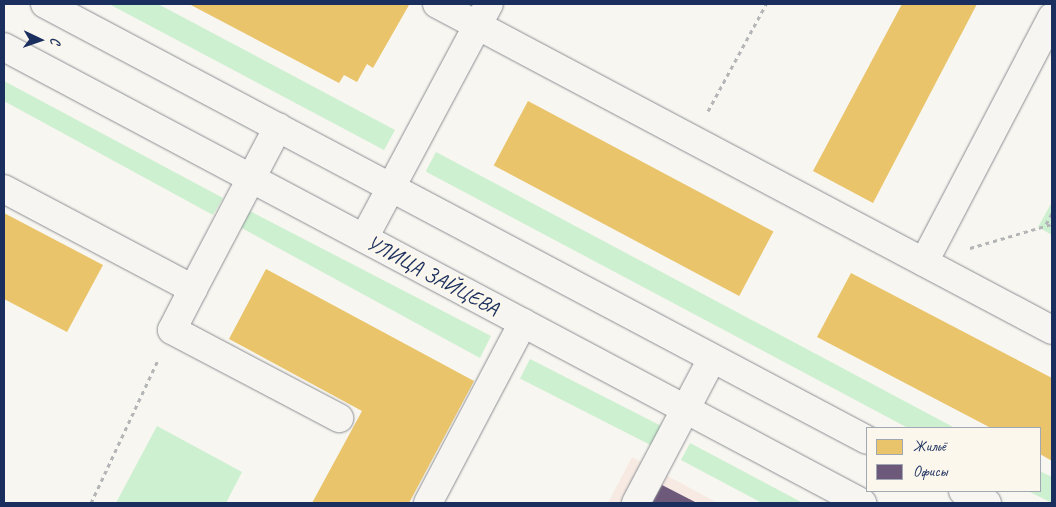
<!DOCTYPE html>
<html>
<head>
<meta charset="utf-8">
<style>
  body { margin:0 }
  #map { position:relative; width:1056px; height:507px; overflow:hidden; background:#f8f6f0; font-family:Caveat,sans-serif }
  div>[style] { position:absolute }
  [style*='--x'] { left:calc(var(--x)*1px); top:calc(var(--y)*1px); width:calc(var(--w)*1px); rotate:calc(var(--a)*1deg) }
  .built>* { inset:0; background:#f6eae2 }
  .green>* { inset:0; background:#ccf0d0; transform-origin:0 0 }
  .homes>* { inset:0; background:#e9c46a; transform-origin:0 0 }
  .offices>* { inset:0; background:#6d597a }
  .path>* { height:3px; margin-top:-1.5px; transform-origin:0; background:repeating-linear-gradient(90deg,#b3b5b7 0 4px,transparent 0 8px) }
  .roads { filter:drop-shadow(0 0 1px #8b8e94) drop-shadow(0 0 1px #8b8e94) }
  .minor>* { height:28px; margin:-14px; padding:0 14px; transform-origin:14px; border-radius:14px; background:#f6f5f1 }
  span { translate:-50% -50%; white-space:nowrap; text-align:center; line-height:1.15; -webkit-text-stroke:5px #fbf7ec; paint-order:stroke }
  .street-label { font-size:21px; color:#1b2f5e }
  .frame { position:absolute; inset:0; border:5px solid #1b2f5e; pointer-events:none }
  .legend { position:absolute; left:866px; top:427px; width:175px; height:65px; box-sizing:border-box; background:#fbf7ec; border:1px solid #a1a7b3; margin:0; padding:6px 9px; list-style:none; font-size:15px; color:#1b2f5e }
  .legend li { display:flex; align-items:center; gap:10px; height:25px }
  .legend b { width:25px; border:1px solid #a1a7b3 }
  .north { position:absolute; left:15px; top:15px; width:50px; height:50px; -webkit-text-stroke:4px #fbf7ec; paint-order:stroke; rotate:93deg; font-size:14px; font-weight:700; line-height:20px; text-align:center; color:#1b2f5e }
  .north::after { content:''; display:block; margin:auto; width:18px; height:22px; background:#1b2f5e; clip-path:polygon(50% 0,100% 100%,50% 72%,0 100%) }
</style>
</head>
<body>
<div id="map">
  <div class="built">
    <div style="clip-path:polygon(632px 457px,718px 503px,608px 503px)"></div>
  </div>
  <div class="green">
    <div style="clip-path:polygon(109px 4px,158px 4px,395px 130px,384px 150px)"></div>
    <div style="clip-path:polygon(4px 81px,223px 198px,213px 215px,4px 101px)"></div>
    <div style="left:436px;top:152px;width:591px;height:22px;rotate:28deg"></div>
    <div style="clip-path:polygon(1052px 202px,1052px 235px,1038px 227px)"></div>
    <div style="clip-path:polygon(246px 209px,491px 336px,480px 358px,238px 226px)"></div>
    <div style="left:530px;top:359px;width:148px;height:22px;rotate:27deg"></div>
    <div style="clip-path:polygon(157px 426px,242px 472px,226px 503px,116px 503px)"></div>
    <div style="clip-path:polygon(690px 443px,803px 503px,762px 503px,681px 460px)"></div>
    <div style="clip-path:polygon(1040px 471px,1052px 477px,1052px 503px,1028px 491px,1040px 491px)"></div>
  </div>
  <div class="homes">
    <div style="clip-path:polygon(189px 4px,406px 4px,409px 5px,373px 68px,367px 64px,357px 82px,344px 75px,339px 83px)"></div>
    <div style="clip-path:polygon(902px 4px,977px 4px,873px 203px,813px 171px)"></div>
    <div style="left:528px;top:101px;width:278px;height:73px;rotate:28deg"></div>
    <div style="clip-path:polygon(4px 213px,103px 265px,67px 332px,4px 299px)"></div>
    <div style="clip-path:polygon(266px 269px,474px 381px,409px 503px,312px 503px,362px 411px,229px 339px)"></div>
    <div style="clip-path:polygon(851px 273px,1052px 378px,1052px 461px,1040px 454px,1040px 428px,991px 428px,817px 337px)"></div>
  </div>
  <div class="offices">
    <div style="clip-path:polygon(662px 485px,697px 503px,652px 503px)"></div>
  </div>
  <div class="path">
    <div style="--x:708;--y:111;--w:122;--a:-61.5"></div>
    <div style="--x:1046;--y:224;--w:13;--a:-61"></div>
    <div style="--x:970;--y:248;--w:85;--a:-16.3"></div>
    <div style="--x:91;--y:503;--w:158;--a:-64.9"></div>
  </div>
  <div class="roads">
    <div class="minor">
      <div style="--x:45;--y:4;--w:930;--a:27.94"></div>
      <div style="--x:437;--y:4;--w:696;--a:27.93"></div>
      <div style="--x:4;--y:47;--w:972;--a:27.99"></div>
      <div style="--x:4;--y:189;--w:214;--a:27.9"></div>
      <div style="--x:193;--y:289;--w:183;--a:-62.3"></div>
      <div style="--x:364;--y:238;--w:265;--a:-61.9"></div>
      <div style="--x:924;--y:262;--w:276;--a:-62.4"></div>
      <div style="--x:193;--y:289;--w:46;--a:117.1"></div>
      <div style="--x:172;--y:330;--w:189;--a:27.8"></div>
      <div style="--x:963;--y:491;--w:27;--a:27"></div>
      <div style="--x:428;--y:503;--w:204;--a:-62.2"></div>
      <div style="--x:636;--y:503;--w:163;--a:-62.2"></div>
    </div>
  </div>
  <div class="street-label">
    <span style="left:433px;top:275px;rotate:28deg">УЛИЦА ЗАЙЦЕВА</span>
  </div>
  <div class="frame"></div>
  <ul class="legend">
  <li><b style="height:14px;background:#e9c46a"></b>Жильё</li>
  <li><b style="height:14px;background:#6d597a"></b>Офисы</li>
  </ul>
  <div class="north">С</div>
</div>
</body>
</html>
